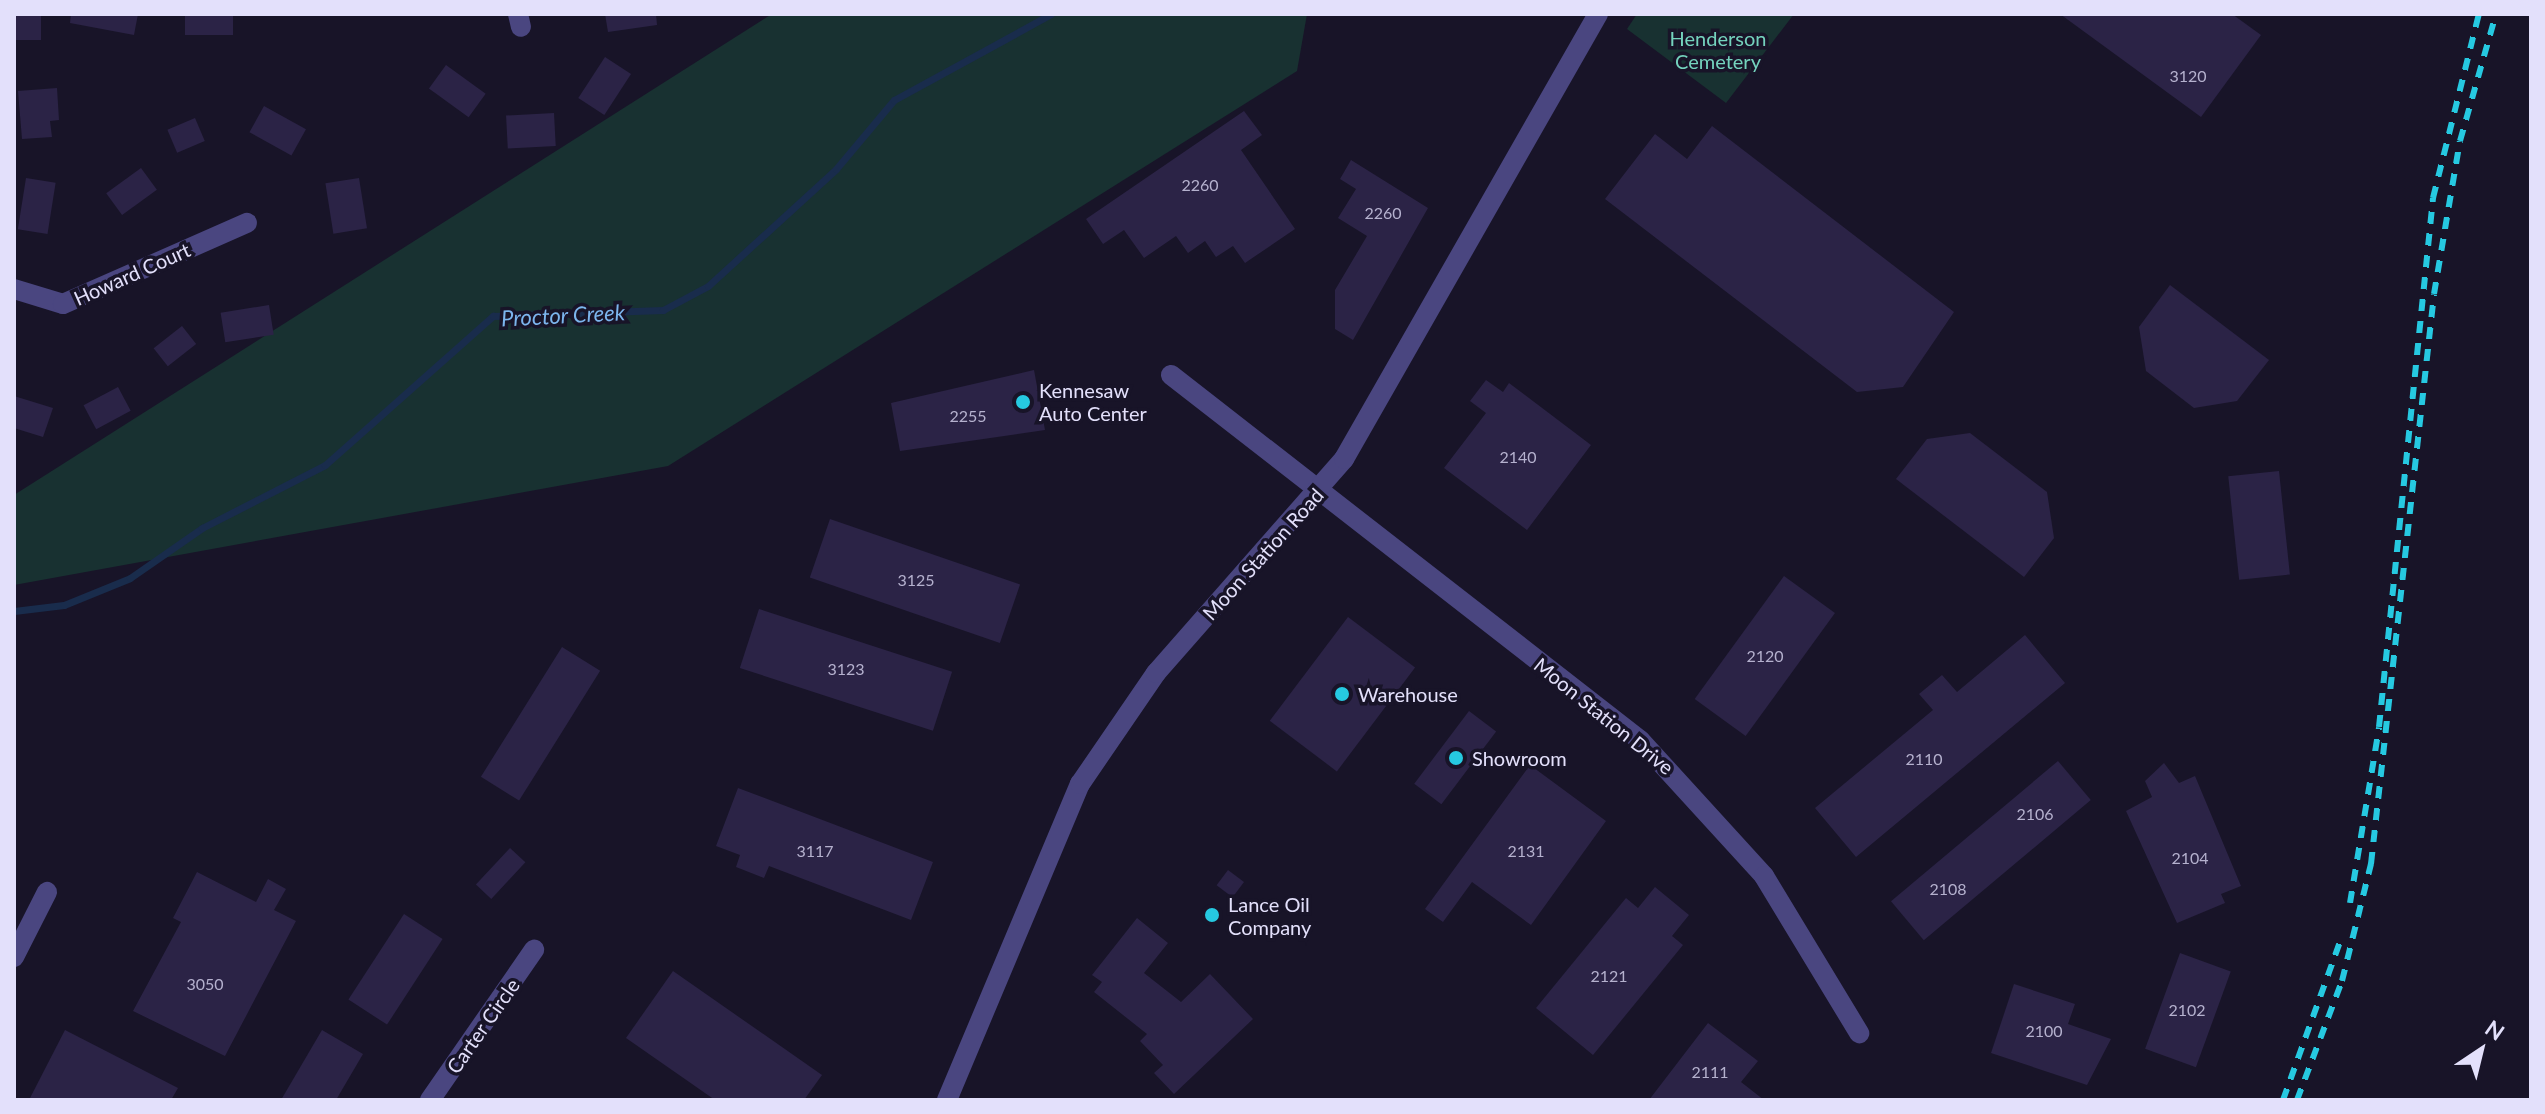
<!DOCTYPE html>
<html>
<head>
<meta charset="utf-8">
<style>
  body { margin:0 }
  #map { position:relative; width:2545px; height:1114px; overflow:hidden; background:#181428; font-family:Lato,sans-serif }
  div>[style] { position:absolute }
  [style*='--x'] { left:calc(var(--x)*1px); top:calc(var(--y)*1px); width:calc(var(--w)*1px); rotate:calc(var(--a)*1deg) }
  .green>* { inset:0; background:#183131 }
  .stream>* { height:7px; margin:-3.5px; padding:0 3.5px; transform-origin:3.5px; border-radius:3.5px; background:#192c4c }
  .building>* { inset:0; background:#2b2346; transform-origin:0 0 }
  .minor>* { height:20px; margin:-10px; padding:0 10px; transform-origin:10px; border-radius:10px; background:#4a4680 }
  .rail>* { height:6px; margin-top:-3px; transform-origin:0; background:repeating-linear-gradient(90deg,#26c9e1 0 12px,transparent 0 22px) }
  .dots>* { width:22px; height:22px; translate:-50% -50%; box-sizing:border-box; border:4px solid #181428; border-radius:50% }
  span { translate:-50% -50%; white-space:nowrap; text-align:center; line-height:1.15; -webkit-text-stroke:7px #181428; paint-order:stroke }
  .number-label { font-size:16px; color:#b5b1ce }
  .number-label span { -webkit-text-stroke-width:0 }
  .park-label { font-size:20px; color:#74d2bd }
  .street-label { font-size:20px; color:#e3e0fb }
  .poi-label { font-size:20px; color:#e3e0fb }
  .left { translate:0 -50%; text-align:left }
  .water-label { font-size:22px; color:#7cb5ed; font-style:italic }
  .frame { position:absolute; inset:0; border:16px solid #e3e0fb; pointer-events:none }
  .north { position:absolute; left:2441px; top:1010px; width:80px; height:80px; -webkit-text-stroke:6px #181428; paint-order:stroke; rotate:35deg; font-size:22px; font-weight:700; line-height:32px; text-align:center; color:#e3e0fb }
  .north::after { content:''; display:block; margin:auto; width:28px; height:36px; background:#e3e0fb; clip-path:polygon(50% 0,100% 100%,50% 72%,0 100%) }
</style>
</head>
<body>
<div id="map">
  <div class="green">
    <div style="clip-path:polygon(772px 14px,1307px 14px,1297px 71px,668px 466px,14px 585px,14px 495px)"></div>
    <div style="clip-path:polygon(1637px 14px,1794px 14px,1726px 103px,1627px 29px)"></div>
  </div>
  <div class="stream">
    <div style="--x:14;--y:611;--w:50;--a:-6.8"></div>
    <div style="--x:64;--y:605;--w:71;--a:-22.2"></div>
    <div style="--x:130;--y:578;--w:88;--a:-34.8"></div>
    <div style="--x:202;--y:528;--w:138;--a:-27.1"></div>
    <div style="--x:325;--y:465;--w:225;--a:-41.6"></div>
    <div style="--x:493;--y:316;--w:170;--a:-2"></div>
    <div style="--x:663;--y:310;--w:51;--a:-28.1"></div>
    <div style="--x:708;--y:286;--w:173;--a:-42.4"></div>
    <div style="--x:836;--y:169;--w:90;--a:-50"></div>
    <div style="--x:894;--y:100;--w:179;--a:-28.7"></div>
  </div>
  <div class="building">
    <div style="left:14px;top:14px;width:27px;height:26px"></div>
    <div style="clip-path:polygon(71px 14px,138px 14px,134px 35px,70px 23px)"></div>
    <div style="left:185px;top:14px;width:48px;height:21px"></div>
    <div style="clip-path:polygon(605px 14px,656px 14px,657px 25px,608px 32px)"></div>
    <div style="clip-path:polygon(2060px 14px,2232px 14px,2261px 35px,2201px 117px)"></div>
    <div style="left:605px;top:57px;width:31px;height:49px;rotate:33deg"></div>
    <div style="left:446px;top:65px;width:49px;height:29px;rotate:36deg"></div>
    <div style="clip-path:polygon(57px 88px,59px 120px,50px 121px,52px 137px,22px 139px,18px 91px)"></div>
    <div style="left:264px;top:106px;width:48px;height:30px;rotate:29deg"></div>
    <div style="clip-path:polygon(1244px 111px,1262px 135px,1241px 150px,1295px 229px,1245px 263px,1233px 246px,1216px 257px,1205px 241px,1188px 253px,1176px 236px,1144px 258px,1124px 230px,1103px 244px,1086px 219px)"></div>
    <div style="left:554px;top:113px;width:33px;height:48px;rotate:87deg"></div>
    <div style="left:195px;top:118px;width:25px;height:30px;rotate:67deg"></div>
    <div style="clip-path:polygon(1712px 126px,1954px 312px,1903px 387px,1857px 392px,1605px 199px,1655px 134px,1687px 159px)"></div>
    <div style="clip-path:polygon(1351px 160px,1428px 208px,1353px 340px,1335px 329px,1335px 290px,1367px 236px,1338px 218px,1356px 189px,1340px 179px)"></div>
    <div style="left:141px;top:168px;width:27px;height:43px;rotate:54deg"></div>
    <div style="left:26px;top:178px;width:30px;height:52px;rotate:9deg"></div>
    <div style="left:359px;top:178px;width:51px;height:34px;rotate:81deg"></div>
    <div style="clip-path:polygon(2170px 285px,2269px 360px,2237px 401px,2194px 408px,2146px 371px,2139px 327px)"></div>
    <div style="left:269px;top:305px;width:30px;height:49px;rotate:81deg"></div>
    <div style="left:182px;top:326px;width:23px;height:36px;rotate:52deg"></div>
    <div style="clip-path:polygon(1034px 370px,1045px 430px,900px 451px,891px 403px)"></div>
    <div style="clip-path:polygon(1486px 380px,1503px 392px,1509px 383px,1591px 445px,1527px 530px,1444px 468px,1486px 413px,1470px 401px)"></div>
    <div style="left:118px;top:387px;width:27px;height:39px;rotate:62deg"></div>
    <div style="clip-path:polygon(14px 396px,53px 408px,43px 437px,14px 428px)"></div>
    <div style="clip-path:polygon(1970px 433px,2047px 492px,2054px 538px,2024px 577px,1896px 479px,1927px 439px)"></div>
    <div style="left:2279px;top:471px;width:104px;height:51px;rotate:84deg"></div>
    <div style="left:830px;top:519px;width:201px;height:62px;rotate:19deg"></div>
    <div style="left:1784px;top:576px;width:63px;height:152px;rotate:36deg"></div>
    <div style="left:759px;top:609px;width:203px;height:62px;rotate:18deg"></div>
    <div style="left:1348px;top:617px;width:84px;height:130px;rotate:37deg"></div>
    <div style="clip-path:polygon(2025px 635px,2065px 683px,1856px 857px,1815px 808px,1933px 710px,1919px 694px,1942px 675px,1957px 692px)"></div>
    <div style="left:562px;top:647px;width:45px;height:153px;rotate:32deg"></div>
    <div style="left:1469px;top:711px;width:34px;height:91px;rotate:37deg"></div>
    <div style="left:2058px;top:761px;width:51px;height:218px;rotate:50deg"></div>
    <div style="clip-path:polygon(2164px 763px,2179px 783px,2195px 776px,2241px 886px,2221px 894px,2225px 903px,2177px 923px,2126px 811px,2152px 797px,2145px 781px)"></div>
    <div style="clip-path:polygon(1530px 765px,1606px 821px,1531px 925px,1472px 882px,1443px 922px,1425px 909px)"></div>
    <div style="clip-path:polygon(738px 788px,933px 862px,911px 920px,769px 866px,764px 878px,736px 867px,740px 855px,716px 846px)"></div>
    <div style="left:510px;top:848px;width:21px;height:50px;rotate:43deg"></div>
    <div style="left:1228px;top:870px;width:20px;height:19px;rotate:37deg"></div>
    <div style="clip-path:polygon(197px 872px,256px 902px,268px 879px,286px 889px,274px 910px,296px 921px,225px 1056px,133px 1011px,181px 922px,173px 918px)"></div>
    <div style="clip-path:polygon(1655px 887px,1689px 915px,1672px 936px,1683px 945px,1593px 1055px,1536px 1008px,1626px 898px,1638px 908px)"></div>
    <div style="left:404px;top:914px;width:46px;height:102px;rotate:33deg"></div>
    <div style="clip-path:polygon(1137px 918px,1168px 943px,1144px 973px,1181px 1002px,1210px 974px,1253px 1019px,1174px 1094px,1154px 1073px,1163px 1065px,1140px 1041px,1147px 1034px,1094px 992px,1102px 982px,1092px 975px)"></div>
    <div style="left:2180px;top:953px;width:54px;height:102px;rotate:20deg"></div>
    <div style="clip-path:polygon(673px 971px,822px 1075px,804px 1100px,715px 1100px,626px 1038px)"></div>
    <div style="clip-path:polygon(2014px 984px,2075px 1004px,2068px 1024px,2111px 1039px,2087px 1085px,1991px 1053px)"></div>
    <div style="clip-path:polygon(1708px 1023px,1758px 1061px,1741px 1082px,1764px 1100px,1649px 1100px)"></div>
    <div style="clip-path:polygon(65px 1030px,178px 1088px,171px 1100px,29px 1100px)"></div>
    <div style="clip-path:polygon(322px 1030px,363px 1054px,336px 1100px,281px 1100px)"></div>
  </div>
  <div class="minor">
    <div style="--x:518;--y:14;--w:13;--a:77"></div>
    <div style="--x:14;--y:289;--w:51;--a:17"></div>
    <div style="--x:63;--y:304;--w:201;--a:-23.8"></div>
    <div style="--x:1171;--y:375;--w:594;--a:37.89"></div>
    <div style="--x:1640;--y:740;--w:184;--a:47.6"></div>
    <div style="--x:1764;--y:876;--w:184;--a:58.8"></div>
    <div style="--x:14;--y:957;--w:73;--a:-63.1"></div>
    <div style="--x:430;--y:1100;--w:183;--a:-55.3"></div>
    <div style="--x:947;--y:1100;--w:343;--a:-67.2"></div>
    <div style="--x:1080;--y:784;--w:135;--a:-55.6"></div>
    <div style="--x:1156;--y:673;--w:285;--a:-48.7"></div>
    <div style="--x:1344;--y:459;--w:512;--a:-60.28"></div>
  </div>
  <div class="rail">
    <div style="--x:2350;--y:903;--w:178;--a:-80.6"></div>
    <div style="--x:2379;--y:727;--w:532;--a:-84.17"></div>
    <div style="--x:2433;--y:198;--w:190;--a:-76"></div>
    <div style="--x:2283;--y:1100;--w:168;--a:-70.2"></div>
    <div style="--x:2297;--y:1100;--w:127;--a:-69.3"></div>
    <div style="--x:2342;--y:981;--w:121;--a:-76.1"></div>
    <div style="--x:2371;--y:864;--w:573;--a:-83.69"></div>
    <div style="--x:2434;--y:294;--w:155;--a:-80.4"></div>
    <div style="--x:2460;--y:141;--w:132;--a:-74.2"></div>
  </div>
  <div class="dots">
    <div style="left:1023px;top:402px;background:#26c9e1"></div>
    <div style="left:1342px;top:694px;background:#26c9e1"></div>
    <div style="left:1456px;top:758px;background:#26c9e1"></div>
    <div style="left:1212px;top:915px;background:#26c9e1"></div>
  </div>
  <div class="number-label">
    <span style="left:2188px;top:76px">3120</span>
    <span style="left:1200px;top:185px">2260</span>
    <span style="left:1383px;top:213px">2260</span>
    <span style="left:968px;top:416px">2255</span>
    <span style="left:1518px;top:457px">2140</span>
    <span style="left:916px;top:580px">3125</span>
    <span style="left:1765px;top:656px">2120</span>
    <span style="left:846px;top:669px">3123</span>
    <span style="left:1924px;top:759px">2110</span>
    <span style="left:2035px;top:814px">2106</span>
    <span style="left:815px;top:851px">3117</span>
    <span style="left:1526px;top:851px">2131</span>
    <span style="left:2190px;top:858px">2104</span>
    <span style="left:1948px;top:889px">2108</span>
    <span style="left:1609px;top:976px">2121</span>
    <span style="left:205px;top:984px">3050</span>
    <span style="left:2187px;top:1010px">2102</span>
    <span style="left:2044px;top:1031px">2100</span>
    <span style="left:1710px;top:1072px">2111</span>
  </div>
  <div class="park-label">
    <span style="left:1718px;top:50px">Henderson<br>Cemetery</span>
  </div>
  <div class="street-label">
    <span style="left:132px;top:274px;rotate:-24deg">Howard Court</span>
    <span style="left:1263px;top:554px;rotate:-48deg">Moon Station Road</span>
    <span style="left:1604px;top:716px;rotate:39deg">Moon Station Drive</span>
    <span style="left:483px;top:1026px;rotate:-55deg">Carter Circle</span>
  </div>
  <div class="poi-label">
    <span class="left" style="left:1039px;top:402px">Kennesaw<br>Auto Center</span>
    <span class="left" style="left:1358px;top:694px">Warehouse</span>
    <span class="left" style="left:1472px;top:758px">Showroom</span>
    <span class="left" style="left:1228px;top:916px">Lance Oil<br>Company</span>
  </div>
  <div class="water-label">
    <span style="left:563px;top:315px;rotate:-3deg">Proctor Creek</span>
  </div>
  <div class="frame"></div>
  <div class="north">N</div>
</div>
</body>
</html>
